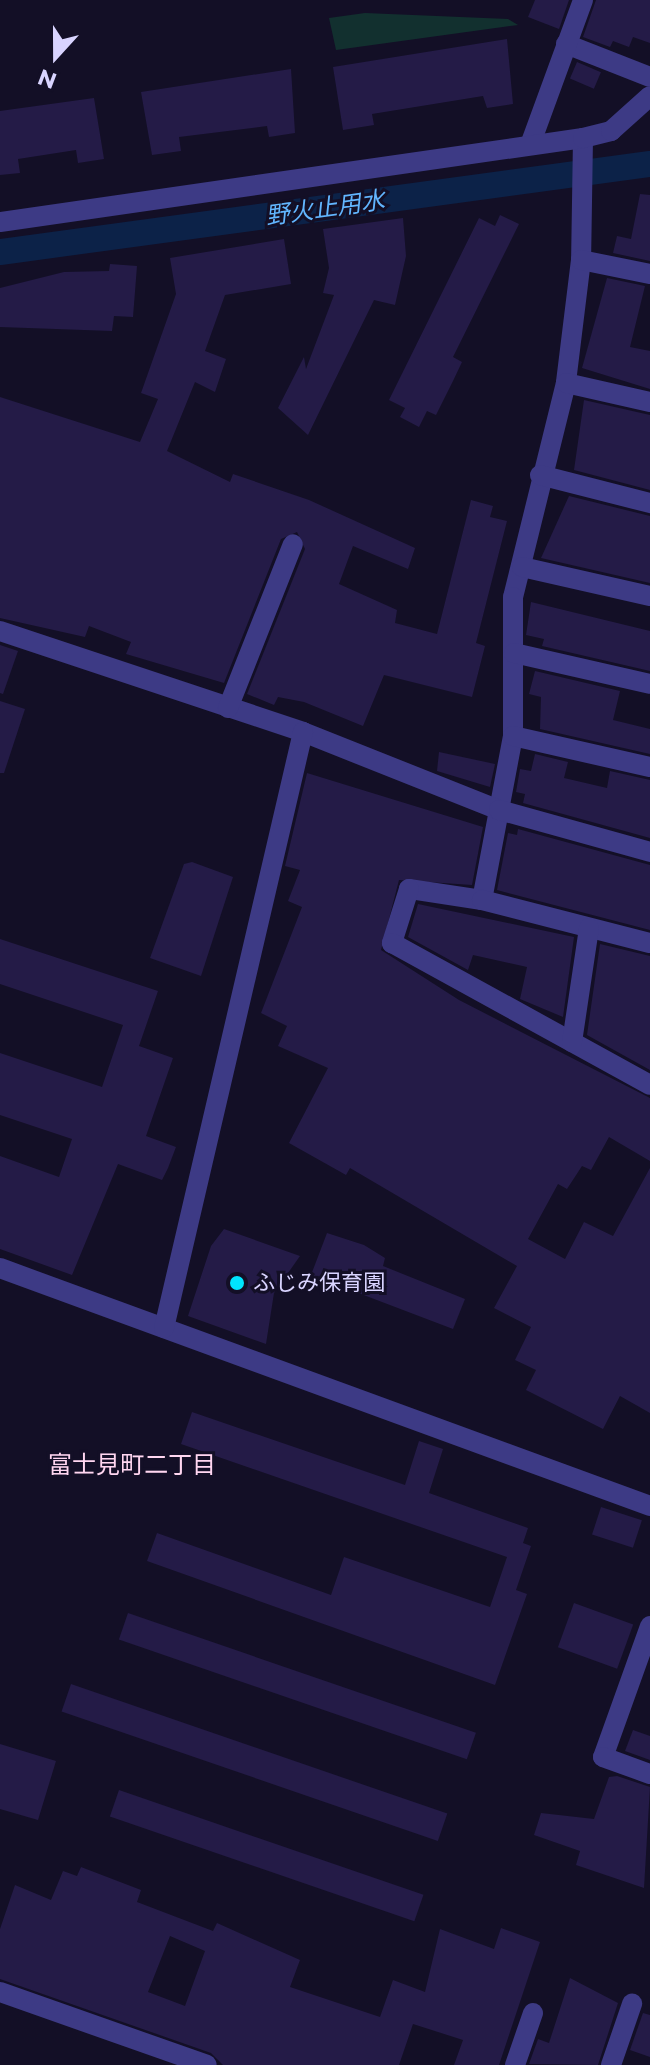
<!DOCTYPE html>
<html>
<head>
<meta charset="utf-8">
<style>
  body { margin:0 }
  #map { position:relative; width:650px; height:2065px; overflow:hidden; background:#130f26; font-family:Montserrat,"Noto Sans JP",sans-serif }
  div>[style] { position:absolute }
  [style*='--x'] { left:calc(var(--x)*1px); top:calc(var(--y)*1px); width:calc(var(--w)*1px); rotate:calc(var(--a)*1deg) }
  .green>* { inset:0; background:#12302f }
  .canal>* { height:26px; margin:-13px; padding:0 13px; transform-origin:13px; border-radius:13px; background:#0c2248 }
  .building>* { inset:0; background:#241b47; transform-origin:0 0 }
  .minor>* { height:20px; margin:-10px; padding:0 10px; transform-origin:10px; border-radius:10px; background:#3d3a85 }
  .tertiary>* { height:20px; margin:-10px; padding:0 10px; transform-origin:10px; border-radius:10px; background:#3d3a85 }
  .dots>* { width:22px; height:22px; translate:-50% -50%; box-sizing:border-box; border:4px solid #130f26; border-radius:50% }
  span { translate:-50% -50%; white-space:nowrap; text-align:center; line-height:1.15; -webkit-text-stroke:6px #130f26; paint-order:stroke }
  .poi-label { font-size:22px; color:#d9d4ff }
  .left { translate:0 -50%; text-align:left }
  .water-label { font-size:24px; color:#62b6ff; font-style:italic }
  .neighbourhood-label { font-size:24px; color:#ffd6f0 }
  .north { position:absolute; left:16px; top:16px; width:80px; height:80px; -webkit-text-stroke:6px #130f26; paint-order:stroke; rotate:201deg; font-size:22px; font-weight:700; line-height:32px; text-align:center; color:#d9d4ff }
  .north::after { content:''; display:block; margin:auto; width:28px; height:36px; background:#d9d4ff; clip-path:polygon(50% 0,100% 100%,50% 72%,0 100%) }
</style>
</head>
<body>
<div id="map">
  <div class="green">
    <div style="clip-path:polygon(365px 13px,508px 19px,518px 25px,336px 50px,329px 18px)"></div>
  </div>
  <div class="canal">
    <div style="--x:0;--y:252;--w:656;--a:-7.71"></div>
  </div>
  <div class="building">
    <div style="clip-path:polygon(535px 0,569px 0,559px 29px,528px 17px)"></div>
    <div style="clip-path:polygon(596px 0,650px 0,650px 43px,633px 37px,629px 47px,613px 41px,610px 47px,583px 37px)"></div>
    <div style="clip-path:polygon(507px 39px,513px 104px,487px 108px,483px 96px,372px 114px,374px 125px,343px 130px,333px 67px)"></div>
    <div style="left:577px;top:62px;width:26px;height:18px;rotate:23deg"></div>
    <div style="clip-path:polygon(291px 69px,295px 133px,269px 137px,267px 126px,179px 137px,181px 151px,152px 155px,141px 92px)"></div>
    <div style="clip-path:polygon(94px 98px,104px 159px,78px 163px,76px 150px,18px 159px,20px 173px,0 175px,0 111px)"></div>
    <div style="clip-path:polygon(640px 194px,650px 195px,650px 261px,613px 253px,617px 236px,631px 239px)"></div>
    <div style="clip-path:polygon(500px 215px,519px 224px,453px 357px,462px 362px,453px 381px,436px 415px,427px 411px,419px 427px,400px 417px,405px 408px,389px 400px,479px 218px,495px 226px)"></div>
    <div style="clip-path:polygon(403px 218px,406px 256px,395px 305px,374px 300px,308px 435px,278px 408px,304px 357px,306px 369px,334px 295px,323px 293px,329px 268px,323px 229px)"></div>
    <div style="clip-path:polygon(284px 239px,291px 284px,225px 295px,205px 351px,226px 359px,215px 392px,195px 382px,167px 451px,230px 482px,233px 474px,309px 500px,415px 548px,408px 569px,353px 546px,339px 584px,397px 610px,395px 623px,437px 634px,471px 500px,493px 506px,490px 517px,507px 521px,476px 643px,485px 646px,472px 697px,384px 675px,363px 726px,304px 702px,278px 697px,274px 705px,247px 694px,305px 549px,297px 532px,281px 539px,224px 683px,126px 654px,131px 642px,89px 626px,85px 637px,0 618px,0 397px,140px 442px,158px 399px,141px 393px,176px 294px,170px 258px)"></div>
    <div style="clip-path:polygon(110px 264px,137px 266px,133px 317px,114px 316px,112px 331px,0 327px,0 288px,64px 272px,109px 271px)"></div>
    <div style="clip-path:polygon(607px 278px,645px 286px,630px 347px,650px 351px,650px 389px,582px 368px)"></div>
    <div style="clip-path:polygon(584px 400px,650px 415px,650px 490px,574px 470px)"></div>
    <div style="clip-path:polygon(569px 496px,650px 516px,650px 583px,541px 558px)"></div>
    <div style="clip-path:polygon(531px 602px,650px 631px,650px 671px,542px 646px,544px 639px,526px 635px)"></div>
    <div style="clip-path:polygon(0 645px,18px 651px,3px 694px,0 693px)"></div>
    <div style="clip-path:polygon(535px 671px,620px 691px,613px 720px,650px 729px,650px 754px,540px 729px,541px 697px,529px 694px)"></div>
    <div style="clip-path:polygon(0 701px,25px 709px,4px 773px,0 773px)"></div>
    <div style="clip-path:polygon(439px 752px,495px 764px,490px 787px,437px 771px)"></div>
    <div style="clip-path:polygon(535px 754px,568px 762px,564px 778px,607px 788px,610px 771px,650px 780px,650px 838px,523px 803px,525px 794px,516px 792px,520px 769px,531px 771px)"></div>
    <div style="clip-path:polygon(307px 773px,483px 827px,472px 885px,399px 880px,381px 950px,459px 1000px,650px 1098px,650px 1161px,609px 1137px,591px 1170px,582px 1166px,567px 1189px,558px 1184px,528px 1239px,565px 1259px,584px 1222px,613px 1236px,650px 1168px,650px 1413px,620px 1396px,603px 1429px,526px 1390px,536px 1370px,515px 1360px,531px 1327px,494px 1308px,517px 1266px,350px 1168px,346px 1175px,289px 1143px,328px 1068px,278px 1046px,287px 1026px,261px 1013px,302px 907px,288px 901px,300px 870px,285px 866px)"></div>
    <div style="clip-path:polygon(518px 829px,650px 865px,650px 930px,497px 890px,508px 833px,517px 835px)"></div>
    <div style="clip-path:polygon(192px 862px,233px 877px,201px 976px,150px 958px,184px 864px)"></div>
    <div style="clip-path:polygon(418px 904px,574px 937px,563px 1017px,520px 999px,527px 967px,473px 955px,468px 970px,408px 937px)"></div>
    <div style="clip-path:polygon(0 939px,158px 991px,139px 1046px,173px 1058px,146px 1136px,176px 1147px,168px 1168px,162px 1180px,118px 1164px,72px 1275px,0 1249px,0 1156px,59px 1177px,72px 1139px,0 1115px,0 1053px,102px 1087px,123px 1025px,0 984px)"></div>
    <div style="clip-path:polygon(600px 944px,650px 956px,650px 1070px,587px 1035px)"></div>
    <div style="clip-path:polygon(224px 1229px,300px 1256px,274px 1293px,266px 1344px,188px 1316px,211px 1246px)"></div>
    <div style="clip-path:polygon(327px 1233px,364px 1245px,385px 1258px,383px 1266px,465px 1299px,453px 1329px,311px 1275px)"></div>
    <div style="clip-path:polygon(192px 1412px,405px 1485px,419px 1441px,443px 1449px,429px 1493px,528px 1528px,523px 1543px,531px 1546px,516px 1590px,527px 1594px,495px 1685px,147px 1561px,157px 1533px,331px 1595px,344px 1557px,490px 1607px,507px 1557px,181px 1444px)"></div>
    <div style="left:601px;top:1507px;width:43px;height:29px;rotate:18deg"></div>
    <div style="left:574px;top:1603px;width:63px;height:47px;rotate:20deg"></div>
    <div style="left:128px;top:1613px;width:368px;height:28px;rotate:19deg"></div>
    <div style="left:71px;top:1684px;width:398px;height:29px;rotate:19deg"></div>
    <div style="clip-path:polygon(633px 1730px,650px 1736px,650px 1760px,625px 1751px)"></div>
    <div style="clip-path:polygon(0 1744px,56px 1761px,38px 1820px,0 1809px)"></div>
    <div style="clip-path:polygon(617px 1776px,650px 1787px,644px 1888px,576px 1865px,580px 1851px,534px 1835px,541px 1813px,594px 1819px,609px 1777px)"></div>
    <div style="left:119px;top:1790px;width:322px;height:28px;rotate:19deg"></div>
    <div style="clip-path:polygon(evenodd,81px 1867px,141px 1890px,137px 1902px,213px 1931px,217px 1923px,300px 1960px,290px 1987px,380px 2017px,393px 1980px,425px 1992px,440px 1929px,494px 1949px,501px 1928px,540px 1942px,499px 2065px,454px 2065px,463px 2040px,413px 2024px,399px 2065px,223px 2065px,211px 2053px,0 1979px,0 1929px,15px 1885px,51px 1900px,63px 1871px,77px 1876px,81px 1867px,170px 1936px,205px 1951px,185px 2006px,148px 1992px,170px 1936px)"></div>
    <div style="clip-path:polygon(570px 1978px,618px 2003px,598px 2065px,529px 2064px,538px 2039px,549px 2043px)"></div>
    <div style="clip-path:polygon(643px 2013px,650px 2015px,650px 2057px,630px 2050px)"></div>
  </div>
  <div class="minor">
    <div style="--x:566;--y:44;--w:90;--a:21.4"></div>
    <div style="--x:583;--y:138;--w:122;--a:90.9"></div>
    <div style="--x:581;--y:260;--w:124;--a:97"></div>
    <div style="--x:566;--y:383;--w:220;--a:103.9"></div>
    <div style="--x:513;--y:597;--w:139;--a:90"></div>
    <div style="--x:513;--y:736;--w:167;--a:100.7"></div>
    <div style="--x:482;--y:900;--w:74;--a:-171.4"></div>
    <div style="--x:409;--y:889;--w:57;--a:107.5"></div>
    <div style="--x:392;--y:943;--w:294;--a:28.8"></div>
    <div style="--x:530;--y:145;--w:154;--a:-69.9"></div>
    <div style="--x:581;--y:260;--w:70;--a:11.5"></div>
    <div style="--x:566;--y:383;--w:86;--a:12.7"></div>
    <div style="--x:540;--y:475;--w:114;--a:14.3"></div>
    <div style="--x:522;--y:567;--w:131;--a:12.8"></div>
    <div style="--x:0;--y:631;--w:319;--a:18.4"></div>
    <div style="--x:303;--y:732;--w:211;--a:21.7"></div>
    <div style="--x:499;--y:810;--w:157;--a:15.5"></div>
    <div style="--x:514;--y:653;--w:139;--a:12.8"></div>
    <div style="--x:228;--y:708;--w:176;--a:-68.4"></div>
    <div style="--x:513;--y:736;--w:140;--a:12.8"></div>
    <div style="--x:482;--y:900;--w:173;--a:14.4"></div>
    <div style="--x:572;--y:1042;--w:115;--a:-81.5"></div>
    <div style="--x:0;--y:1268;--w:692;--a:20.11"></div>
    <div style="--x:164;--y:1328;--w:612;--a:-76.87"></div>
    <div style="--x:650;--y:1626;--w:139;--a:109.7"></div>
    <div style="--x:603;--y:1757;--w:50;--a:19.9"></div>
    <div style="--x:0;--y:1992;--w:219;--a:19.4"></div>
    <div style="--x:515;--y:2065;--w:55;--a:-70.9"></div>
    <div style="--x:611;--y:2065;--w:65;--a:-71"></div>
  </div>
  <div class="tertiary">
    <div style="--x:0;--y:222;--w:589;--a:-8.2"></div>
    <div style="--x:583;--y:138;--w:29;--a:-14"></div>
    <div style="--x:611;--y:131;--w:52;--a:-41.9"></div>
  </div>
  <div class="dots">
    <div style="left:237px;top:1283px;background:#00e5ff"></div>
  </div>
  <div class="poi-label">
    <span class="left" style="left:253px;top:1283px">ふじみ保育園</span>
  </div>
  <div class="water-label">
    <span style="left:325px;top:208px;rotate:-8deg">野火止用水</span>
  </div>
  <div class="neighbourhood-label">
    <span style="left:132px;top:1465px">富士見町二丁目</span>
  </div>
  <div class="north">N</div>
</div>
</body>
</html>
